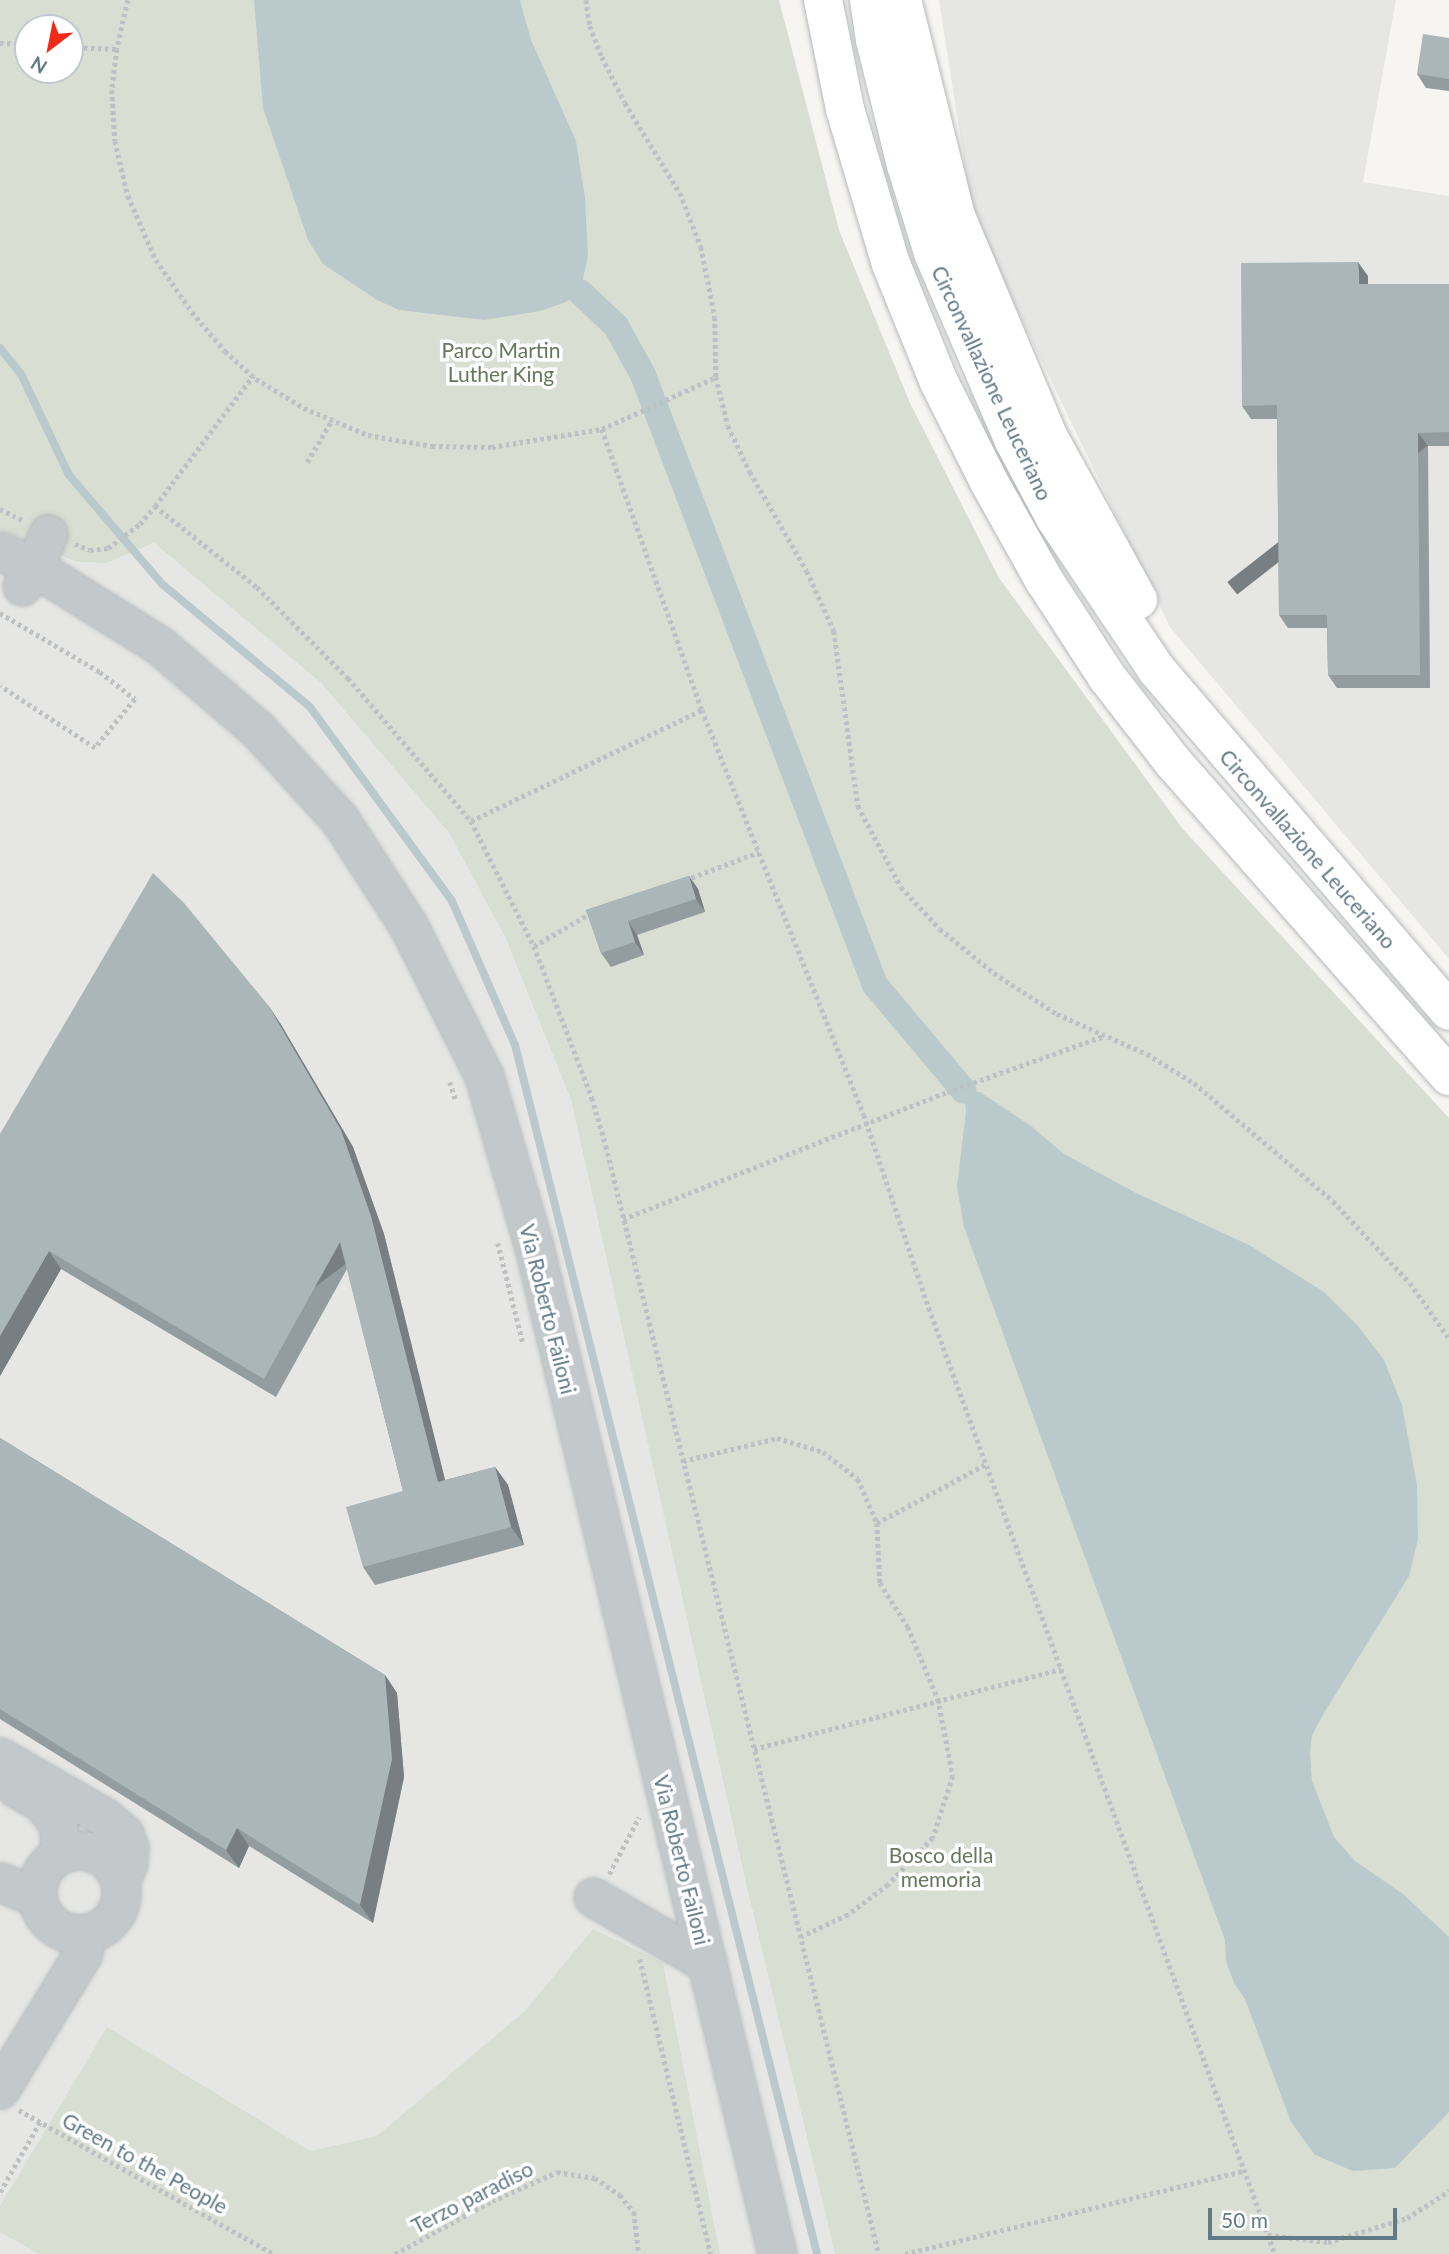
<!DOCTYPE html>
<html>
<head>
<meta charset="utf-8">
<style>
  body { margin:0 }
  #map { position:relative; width:1449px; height:2254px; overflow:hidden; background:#f6f5f1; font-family:Lato,sans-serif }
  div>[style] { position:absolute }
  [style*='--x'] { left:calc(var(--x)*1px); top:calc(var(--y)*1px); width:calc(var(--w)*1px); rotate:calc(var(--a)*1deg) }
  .built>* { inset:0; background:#e6e7e5 }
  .green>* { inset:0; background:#d8ded2 }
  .water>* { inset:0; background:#bacacc }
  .stream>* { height:8px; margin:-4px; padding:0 4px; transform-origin:4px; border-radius:4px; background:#bacacc }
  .canal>* { height:26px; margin:-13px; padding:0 13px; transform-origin:13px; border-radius:13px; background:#bacacc }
  .path>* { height:4.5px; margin-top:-2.25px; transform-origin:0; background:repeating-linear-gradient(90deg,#bec1c3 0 3.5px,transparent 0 7px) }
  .roads { filter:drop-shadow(0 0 2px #b5babc) drop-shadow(0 0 2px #b5babc) }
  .minor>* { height:37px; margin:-18.5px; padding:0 18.5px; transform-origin:18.5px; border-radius:18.5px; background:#c3c8ca }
  .minor>.ring { margin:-18.5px; padding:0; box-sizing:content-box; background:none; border:37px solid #c3c8ca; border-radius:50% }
  .highway>* { height:38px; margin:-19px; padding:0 19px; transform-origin:19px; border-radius:19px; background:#fff }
  .wall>* { inset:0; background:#939d9f }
  .shaded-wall>* { inset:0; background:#787f82; transform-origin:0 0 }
  .building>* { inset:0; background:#abb6b9 }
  span { translate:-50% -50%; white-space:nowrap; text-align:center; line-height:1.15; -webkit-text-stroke:7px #fff; paint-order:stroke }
  .park-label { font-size:21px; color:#66775d }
  .street-label { font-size:21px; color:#627a85 }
  .north { position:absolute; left:14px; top:14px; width:70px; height:70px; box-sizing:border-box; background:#fff; border:2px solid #c0cace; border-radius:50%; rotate:212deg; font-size:19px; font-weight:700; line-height:28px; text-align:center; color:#627a85 }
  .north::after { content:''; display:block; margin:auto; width:24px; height:32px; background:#f02a17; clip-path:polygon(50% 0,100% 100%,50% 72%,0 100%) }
  .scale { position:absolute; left:1208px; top:2208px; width:189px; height:32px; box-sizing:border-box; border:4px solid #627a85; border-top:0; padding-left:9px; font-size:21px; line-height:24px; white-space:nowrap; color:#627a85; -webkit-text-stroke:5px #fff; paint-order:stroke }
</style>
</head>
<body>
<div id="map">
  <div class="built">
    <div style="clip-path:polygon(939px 0,1396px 0,1363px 182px,1449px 196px,1449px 959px,1170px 627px,973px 219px)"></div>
    <div style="clip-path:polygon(0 530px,76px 562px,107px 563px,154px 543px,321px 683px,449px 833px,505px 937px,571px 1100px,746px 1884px,835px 2254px,0 2254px)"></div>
  </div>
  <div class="green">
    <div style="clip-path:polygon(evenodd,0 0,779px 0,839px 230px,909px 401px,999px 578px,1182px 828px,1449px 1118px,1449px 2254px,835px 2254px,746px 1884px,571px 1100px,505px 937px,449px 833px,321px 683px,154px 543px,107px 563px,76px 562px,0 530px,0 0,28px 28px,70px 28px,70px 70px,28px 70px,28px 28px)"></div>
    <div style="clip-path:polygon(593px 1929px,663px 1963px,720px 2254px,39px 2254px,0 2232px,0 2206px,107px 2027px,310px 2151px,377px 2136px,525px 2011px)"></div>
  </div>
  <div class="water">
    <div style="clip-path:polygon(254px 0,520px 0,531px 40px,576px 141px,585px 198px,588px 256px,580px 292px,566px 302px,540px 311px,484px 320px,399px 310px,377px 300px,323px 264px,308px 240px,263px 108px)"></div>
    <div style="clip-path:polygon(964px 1091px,980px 1092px,1031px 1126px,1064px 1154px,1136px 1193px,1249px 1245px,1324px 1292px,1358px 1326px,1384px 1360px,1402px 1405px,1417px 1485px,1418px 1539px,1409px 1576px,1324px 1713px,1312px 1735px,1310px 1753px,1312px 1781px,1334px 1837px,1355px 1861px,1403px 1894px,1449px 1937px,1449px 2112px,1395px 2168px,1353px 2171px,1315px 2155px,1291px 2122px,1245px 1999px,1234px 1983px,1226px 1961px,1225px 1940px,964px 1227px,957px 1187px,966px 1111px)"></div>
  </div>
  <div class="stream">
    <div style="--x:0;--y:348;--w:33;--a:51"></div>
    <div style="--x:21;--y:374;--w:112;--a:64.6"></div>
    <div style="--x:69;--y:475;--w:143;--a:49.5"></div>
    <div style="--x:162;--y:584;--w:192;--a:39.7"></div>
    <div style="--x:310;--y:707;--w:240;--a:53.8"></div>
    <div style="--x:452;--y:901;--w:157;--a:66.4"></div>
    <div style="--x:515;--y:1045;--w:1246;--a:75.97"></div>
  </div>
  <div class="canal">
    <div style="--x:580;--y:292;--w:50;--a:43.4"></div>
    <div style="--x:616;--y:326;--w:56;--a:61.1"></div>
    <div style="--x:643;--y:375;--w:653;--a:69.18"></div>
    <div style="--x:875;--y:985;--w:138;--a:50"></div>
  </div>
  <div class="path">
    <div style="--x:128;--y:0;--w:50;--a:102.7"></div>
    <div style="--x:117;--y:49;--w:41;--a:97"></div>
    <div style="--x:112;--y:90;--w:51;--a:86.6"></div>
    <div style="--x:115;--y:141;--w:57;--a:76.7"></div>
    <div style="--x:128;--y:196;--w:70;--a:66.4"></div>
    <div style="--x:156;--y:260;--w:63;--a:55.3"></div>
    <div style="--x:192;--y:312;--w:51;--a:49.8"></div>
    <div style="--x:225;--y:351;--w:42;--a:42.1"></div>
    <div style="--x:256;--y:379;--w:56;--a:31.1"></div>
    <div style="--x:304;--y:408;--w:69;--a:22.9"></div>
    <div style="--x:368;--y:435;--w:65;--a:9.8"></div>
    <div style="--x:432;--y:446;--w:60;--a:1"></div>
    <div style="--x:492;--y:447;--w:111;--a:-9.3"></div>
    <div style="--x:602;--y:429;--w:125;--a:-24.5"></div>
    <div style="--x:586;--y:0;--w:26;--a:81"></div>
    <div style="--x:590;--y:26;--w:33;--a:69"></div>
    <div style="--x:602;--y:57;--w:51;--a:63.4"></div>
    <div style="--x:625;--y:103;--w:105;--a:58.6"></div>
    <div style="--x:680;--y:193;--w:58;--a:68.7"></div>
    <div style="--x:701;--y:247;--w:71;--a:78.7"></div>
    <div style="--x:715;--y:317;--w:60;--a:89"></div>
    <div style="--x:716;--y:377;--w:50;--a:76.2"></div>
    <div style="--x:728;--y:426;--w:51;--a:64.4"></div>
    <div style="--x:750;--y:472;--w:114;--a:60.1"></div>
    <div style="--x:807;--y:571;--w:66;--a:65.8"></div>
    <div style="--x:834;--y:631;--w:177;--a:82.2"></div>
    <div style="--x:858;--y:806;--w:92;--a:62"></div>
    <div style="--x:901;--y:887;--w:57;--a:47.1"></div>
    <div style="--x:940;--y:929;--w:70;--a:39.2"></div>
    <div style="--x:994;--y:973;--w:75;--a:33.1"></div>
    <div style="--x:1057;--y:1014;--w:98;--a:24"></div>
    <div style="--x:1147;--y:1054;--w:55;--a:31.7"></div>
    <div style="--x:1194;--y:1083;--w:182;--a:40.3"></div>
    <div style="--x:1333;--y:1201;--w:112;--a:46.8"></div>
    <div style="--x:1410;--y:1283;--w:67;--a:54.7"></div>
    <div style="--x:0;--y:43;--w:28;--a:2"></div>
    <div style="--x:70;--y:47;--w:47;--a:2.4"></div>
    <div style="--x:602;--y:429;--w:298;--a:70.4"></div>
    <div style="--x:702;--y:710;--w:436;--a:68.2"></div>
    <div style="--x:864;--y:1115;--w:204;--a:71.4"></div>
    <div style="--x:929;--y:1308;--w:1007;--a:69.91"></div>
    <div style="--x:307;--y:462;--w:49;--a:-59.2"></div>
    <div style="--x:155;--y:506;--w:163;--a:-53"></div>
    <div style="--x:0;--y:509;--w:25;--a:27"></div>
    <div style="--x:75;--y:544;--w:16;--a:22"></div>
    <div style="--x:90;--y:550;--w:18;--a:-6"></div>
    <div style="--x:108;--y:548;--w:40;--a:-37"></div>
    <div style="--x:140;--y:524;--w:23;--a:-50"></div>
    <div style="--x:155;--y:506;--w:130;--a:38.5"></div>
    <div style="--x:257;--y:587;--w:129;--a:45"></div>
    <div style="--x:348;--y:678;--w:189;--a:49.3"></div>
    <div style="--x:471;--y:821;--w:140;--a:63.3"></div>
    <div style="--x:534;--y:946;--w:163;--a:69.1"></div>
    <div style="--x:592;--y:1098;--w:50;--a:73.7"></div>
    <div style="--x:606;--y:1146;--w:1141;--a:76.16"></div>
    <div style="--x:0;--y:613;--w:116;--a:30.5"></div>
    <div style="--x:100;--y:672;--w:44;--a:37.6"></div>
    <div style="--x:135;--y:699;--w:63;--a:129.2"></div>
    <div style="--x:95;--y:748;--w:113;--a:-146.9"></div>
    <div style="--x:471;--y:821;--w:256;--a:-25.7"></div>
    <div style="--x:685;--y:880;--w:79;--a:-20.7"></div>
    <div style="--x:534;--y:946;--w:66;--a:-30.1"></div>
    <div style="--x:450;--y:1082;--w:19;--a:72"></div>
    <div style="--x:623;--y:1219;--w:348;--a:-21.4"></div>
    <div style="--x:947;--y:1092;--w:167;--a:-19.6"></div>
    <div style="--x:498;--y:1243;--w:103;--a:76"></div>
    <div style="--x:683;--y:1461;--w:97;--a:-13.7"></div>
    <div style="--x:777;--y:1438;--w:48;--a:16.9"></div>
    <div style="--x:823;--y:1452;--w:44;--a:37.6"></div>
    <div style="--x:858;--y:1479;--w:48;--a:66.6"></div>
    <div style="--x:877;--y:1523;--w:60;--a:87.1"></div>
    <div style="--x:880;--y:1583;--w:52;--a:57.5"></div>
    <div style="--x:908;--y:1627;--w:78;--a:67.4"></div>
    <div style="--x:938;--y:1699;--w:78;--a:79"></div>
    <div style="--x:953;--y:1776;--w:65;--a:107.9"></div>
    <div style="--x:933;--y:1838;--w:65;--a:133.8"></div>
    <div style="--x:888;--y:1885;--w:50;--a:143.1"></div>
    <div style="--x:848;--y:1915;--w:52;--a:154.9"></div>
    <div style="--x:877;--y:1523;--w:124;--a:-28.4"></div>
    <div style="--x:754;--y:1749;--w:317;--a:-14.6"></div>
    <div style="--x:609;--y:1874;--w:64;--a:-62.2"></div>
    <div style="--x:640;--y:1959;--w:303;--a:76.5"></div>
    <div style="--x:19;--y:2110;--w:293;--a:29.5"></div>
    <div style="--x:0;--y:2192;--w:81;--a:-60.3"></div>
    <div style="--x:1268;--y:2235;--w:60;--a:6.7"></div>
    <div style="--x:1328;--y:2242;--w:83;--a:-16.9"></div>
    <div style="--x:1407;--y:2218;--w:50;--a:-32.7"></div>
    <div style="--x:395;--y:2254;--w:111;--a:-28.7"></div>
    <div style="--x:492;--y:2201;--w:71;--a:-24"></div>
    <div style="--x:557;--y:2172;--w:38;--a:9"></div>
    <div style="--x:595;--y:2178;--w:30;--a:34"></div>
    <div style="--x:620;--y:2195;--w:22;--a:51"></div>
    <div style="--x:634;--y:2212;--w:42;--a:83.2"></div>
    <div style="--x:905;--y:2254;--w:349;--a:-13.8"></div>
  </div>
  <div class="roads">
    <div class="minor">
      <div style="--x:0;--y:551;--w:38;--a:25"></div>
      <div style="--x:34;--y:567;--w:147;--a:32"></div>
      <div style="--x:159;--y:645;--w:129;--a:40.6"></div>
      <div style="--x:257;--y:729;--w:123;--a:47.6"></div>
      <div style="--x:340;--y:820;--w:125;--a:57.1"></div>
      <div style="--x:408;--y:925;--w:169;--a:63.3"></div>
      <div style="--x:484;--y:1076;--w:178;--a:73.7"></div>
      <div style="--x:534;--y:1247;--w:1036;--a:76.43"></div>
      <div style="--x:22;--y:586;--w:22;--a:-58"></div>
      <div style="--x:34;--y:567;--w:36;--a:-67"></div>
      <div style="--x:0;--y:1757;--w:120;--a:30"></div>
      <div style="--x:104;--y:1817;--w:26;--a:40"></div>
      <div style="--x:124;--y:1834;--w:14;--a:69"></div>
      <div style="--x:129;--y:1847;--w:16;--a:94"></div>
      <div style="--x:128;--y:1863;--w:21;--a:113"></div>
      <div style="--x:16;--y:1788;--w:29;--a:29"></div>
      <div style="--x:41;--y:1802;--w:26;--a:50"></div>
      <div style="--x:58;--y:1822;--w:32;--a:85"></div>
      <div class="ring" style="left:37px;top:1850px;width:47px;height:47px"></div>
      <div style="--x:0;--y:1882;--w:40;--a:22"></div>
      <div style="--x:593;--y:1897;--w:132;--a:30.1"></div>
      <div style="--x:0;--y:2089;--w:159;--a:-58.6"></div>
      <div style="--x:83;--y:1953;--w:19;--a:-87"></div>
    </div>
    <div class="highway">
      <div style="--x:823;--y:0;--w:111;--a:78.6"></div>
      <div style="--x:845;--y:109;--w:162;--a:73.5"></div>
      <div style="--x:891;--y:264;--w:127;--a:67.9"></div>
      <div style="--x:939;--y:382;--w:110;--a:63.4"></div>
      <div style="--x:988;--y:480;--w:115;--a:60.8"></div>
      <div style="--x:1044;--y:580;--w:116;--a:57"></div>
      <div style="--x:1107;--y:677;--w:108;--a:52.2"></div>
      <div style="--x:1173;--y:762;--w:418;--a:48.7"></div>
      <div style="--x:869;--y:0;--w:40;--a:81.5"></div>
      <div style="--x:875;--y:40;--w:129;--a:76.1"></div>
      <div style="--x:906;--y:165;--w:92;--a:72.9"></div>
      <div style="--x:933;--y:253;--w:202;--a:66.7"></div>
      <div style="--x:1013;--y:439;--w:89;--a:62"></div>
      <div style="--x:1055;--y:518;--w:182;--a:56.2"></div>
      <div style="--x:1156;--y:669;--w:450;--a:49.4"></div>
      <div style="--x:902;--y:0;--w:223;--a:76"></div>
      <div style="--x:956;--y:216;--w:238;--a:67.3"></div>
      <div style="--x:1048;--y:436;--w:187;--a:61.2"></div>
    </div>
  </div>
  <div class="wall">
    <div style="clip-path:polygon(1449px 38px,1449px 91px,1426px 88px,1417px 74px)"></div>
    <div style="clip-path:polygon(1368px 276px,1368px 284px,1449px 284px,1449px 446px,1428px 446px,1430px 688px,1337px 688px,1328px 675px,1327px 628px,1288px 628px,1279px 615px,1277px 419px,1251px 419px,1242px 406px)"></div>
    <div style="clip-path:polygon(689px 876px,698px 889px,705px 912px,637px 935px,644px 955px,611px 967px,601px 953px,586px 910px)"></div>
    <div style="clip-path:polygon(280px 1023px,353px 1147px,384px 1234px,445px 1480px,495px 1467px,508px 1485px,524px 1545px,375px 1585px,363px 1567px,403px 1491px,347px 1269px,276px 1397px,61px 1269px,0 1376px,0 1134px)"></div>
    <div style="clip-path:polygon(0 1438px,385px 1675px,397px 1693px,404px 1777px,373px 1923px,249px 1846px,239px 1868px,0 1719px)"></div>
  </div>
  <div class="shaded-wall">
    <div style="clip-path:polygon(1358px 262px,1368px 276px,1368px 298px,1359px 284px)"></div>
    <div style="left:1418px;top:433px;width:16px;height:242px;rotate:52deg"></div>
    <div style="clip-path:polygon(689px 876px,698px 889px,705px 912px,696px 899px)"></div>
    <div style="clip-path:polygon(628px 921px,637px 935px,644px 955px,635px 942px)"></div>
    <div style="clip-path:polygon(268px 1005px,280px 1023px,353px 1147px,384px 1234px,450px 1500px,438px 1482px)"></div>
    <div style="left:340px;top:1242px;width:21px;height:157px;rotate:53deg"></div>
    <div style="clip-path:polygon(49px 1251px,61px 1269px,0 1376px,0 1336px)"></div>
    <div style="clip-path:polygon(495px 1467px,508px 1485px,524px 1545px,511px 1527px)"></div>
    <div style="clip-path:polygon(385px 1675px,397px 1693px,404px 1777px,373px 1923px,360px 1905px)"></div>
    <div style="clip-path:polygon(237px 1828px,249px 1846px,239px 1868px,226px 1850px)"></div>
  </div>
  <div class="building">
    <div style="clip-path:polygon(1423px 34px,1449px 38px,1449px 79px,1417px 74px)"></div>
    <div style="clip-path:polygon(1358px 262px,1359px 284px,1449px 284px,1449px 432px,1418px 433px,1420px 675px,1328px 675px,1327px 615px,1279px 615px,1277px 405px,1242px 406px,1241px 263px)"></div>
    <div style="clip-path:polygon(153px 873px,184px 903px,268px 1005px,341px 1130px,371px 1216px,438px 1482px,495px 1467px,511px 1527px,363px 1567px,346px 1507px,403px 1491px,340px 1242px,264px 1379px,49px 1251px,0 1336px,0 1134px)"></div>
    <div style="clip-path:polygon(689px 876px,696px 899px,628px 921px,635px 942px,601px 953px,586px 910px)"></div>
    <div style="clip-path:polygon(0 1438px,385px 1675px,392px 1759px,360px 1905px,237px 1828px,226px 1850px,0 1709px)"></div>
  </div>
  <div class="park-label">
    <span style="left:501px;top:362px">Parco Martin<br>Luther King</span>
    <span style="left:941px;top:1867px">Bosco della<br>memoria</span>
  </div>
  <div class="street-label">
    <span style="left:992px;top:383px;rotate:65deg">Circonvallazione Leuceriano</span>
    <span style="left:1308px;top:849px;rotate:49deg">Circonvallazione Leuceriano</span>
    <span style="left:548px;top:1309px;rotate:76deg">Via Roberto Failoni</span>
    <span style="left:682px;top:1860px;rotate:76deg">Via Roberto Failoni</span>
    <span style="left:145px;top:2163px;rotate:29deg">Green to the People</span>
    <span style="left:472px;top:2197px;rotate:-27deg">Terzo paradiso</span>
  </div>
  <div class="north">N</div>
  <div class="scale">50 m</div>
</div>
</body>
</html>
